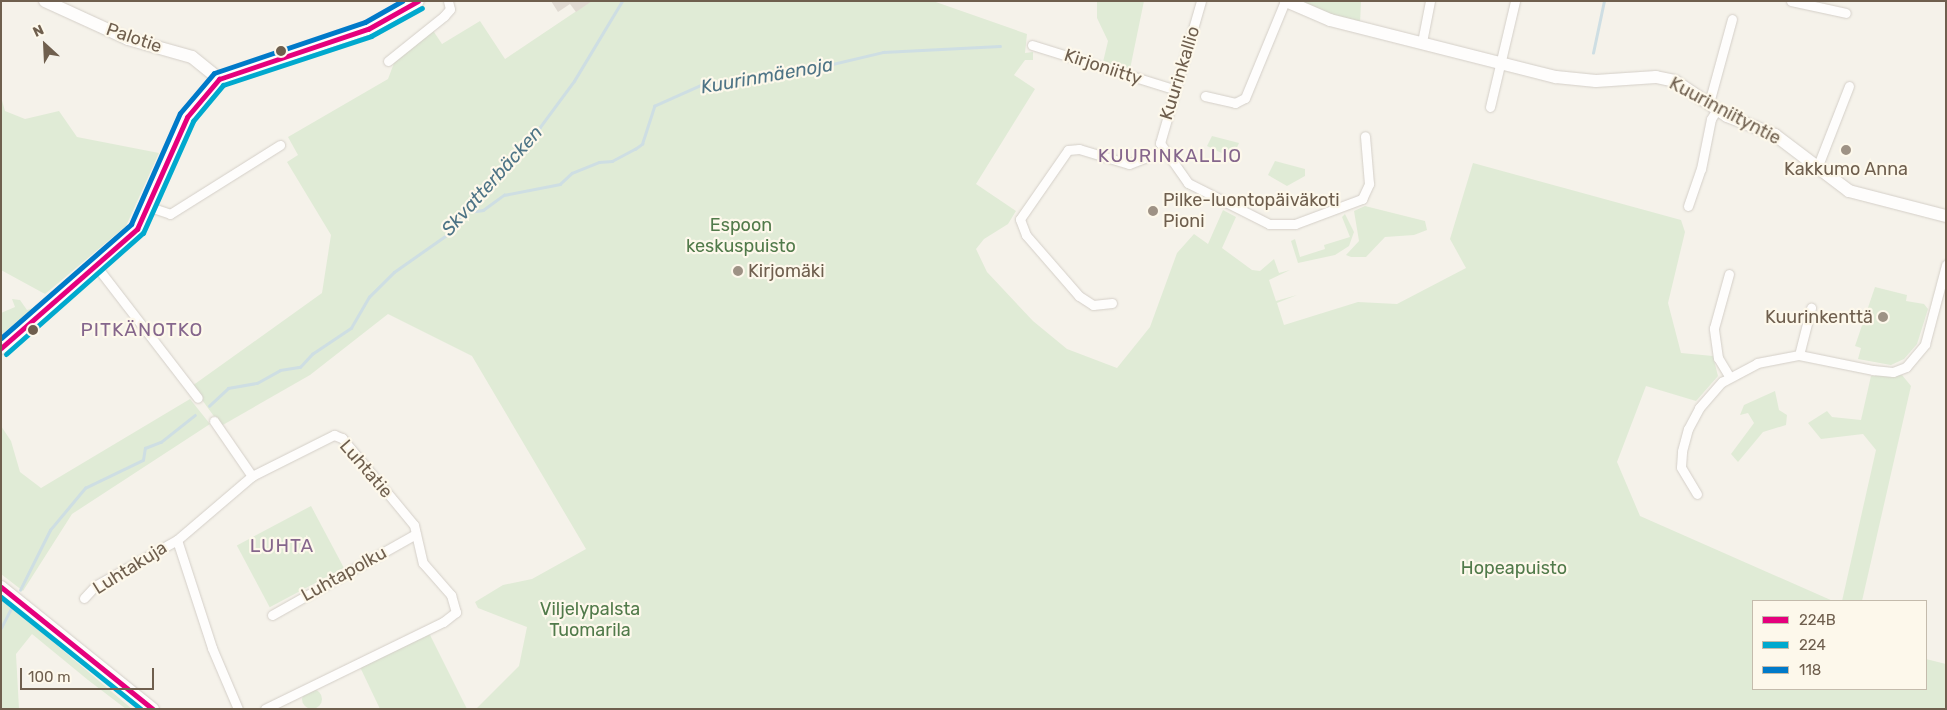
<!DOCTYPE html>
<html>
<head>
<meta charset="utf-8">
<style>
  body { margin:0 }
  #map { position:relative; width:1947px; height:710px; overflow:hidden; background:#f5f2ea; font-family:Rubik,sans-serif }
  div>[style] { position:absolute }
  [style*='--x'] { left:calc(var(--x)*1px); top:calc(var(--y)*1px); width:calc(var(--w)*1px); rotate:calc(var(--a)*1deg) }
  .green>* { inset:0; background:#e0ebd6; transform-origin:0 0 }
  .round { border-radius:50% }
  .stream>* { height:2.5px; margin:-1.25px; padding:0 1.25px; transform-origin:1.25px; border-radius:1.25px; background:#cedee3 }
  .building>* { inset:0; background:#e0dad2 }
  .roads { filter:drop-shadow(0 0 1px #d4cfc8) drop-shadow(0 0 1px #d4cfc8) }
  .street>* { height:9px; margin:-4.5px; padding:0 4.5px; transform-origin:4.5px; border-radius:4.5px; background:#fefdfc }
  .secondary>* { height:12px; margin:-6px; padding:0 6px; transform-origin:6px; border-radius:6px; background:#fefdfc }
  .bus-1>* { height:5px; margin:-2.5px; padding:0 2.5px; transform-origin:2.5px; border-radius:2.5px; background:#e5007d }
  .bus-2>* { height:5px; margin:-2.5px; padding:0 2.5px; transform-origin:2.5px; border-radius:2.5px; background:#00a9ce }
  .bus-3>* { height:5px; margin:-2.5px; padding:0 2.5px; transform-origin:2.5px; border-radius:2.5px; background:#007ac9 }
  .dots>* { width:14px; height:14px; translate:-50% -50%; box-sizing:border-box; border:2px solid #fdf8eb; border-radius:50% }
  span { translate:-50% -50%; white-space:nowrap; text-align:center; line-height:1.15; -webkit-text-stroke:4.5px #fdf8eb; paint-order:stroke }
  .street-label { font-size:18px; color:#6f5f4e }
  .poi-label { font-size:18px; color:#6f5f4e }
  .left { translate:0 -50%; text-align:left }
  .right { translate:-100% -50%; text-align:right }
  .park-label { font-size:18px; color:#517a4a }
  .water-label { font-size:19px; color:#4e7486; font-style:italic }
  .neighbourhood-label { font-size:19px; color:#85668c; letter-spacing:1px }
  .frame { position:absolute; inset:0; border:2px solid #6f5f4e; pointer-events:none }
  .legend { position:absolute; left:1752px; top:600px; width:175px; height:90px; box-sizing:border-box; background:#fdf8eb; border:1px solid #c4bbac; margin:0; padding:6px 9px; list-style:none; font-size:15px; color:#6f5f4e }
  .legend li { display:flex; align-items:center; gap:10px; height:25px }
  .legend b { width:25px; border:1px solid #c4bbac }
  .north { position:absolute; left:20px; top:20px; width:50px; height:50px; -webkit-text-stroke:4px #fdf8eb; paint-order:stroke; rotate:335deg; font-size:14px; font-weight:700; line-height:20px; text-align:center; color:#6f5f4e }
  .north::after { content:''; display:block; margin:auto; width:18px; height:22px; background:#6f5f4e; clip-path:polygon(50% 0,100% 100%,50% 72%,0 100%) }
  .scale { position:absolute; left:20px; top:668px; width:134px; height:22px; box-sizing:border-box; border:2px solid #6f5f4e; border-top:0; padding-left:6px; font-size:15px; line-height:18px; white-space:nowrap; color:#6f5f4e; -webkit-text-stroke:4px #fdf8eb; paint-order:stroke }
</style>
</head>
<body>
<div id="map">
  <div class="green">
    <div style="clip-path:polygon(586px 1px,933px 1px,1027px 34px,1025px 53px,1033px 52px,1033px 60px,1025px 60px,1014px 75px,1035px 89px,976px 184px,1016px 211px,1008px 224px,984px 239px,976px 249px,987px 272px,1033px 321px,1067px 349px,1117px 368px,1150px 327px,1177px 253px,1194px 234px,1208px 244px,1223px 210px,1236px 217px,1222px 248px,1252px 270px,1260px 271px,1274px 259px,1279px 273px,1290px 270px,1269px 280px,1276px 301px,1297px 295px,1277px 303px,1284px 325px,1358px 302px,1397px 304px,1466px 268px,1450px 239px,1473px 163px,1681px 220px,1685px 232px,1668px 303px,1681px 353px,1713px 356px,1718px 376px,1696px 401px,1646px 386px,1617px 462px,1640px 516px,1833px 601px,1753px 601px,1753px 689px,1926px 689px,1926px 659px,1946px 664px,1946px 709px,476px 709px,519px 666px,527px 627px,478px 608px,475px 602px,503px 585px,532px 579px,586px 549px,472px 356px,388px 314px,310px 375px,221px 426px,192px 386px,322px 293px,331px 235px,287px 162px,298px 155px,288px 137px,388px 79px,394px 63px,432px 29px,442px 44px,480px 21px,505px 59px,587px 4px)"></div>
    <div style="clip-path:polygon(1097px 1px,1144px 1px,1130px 69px,1103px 62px,1108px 41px,1097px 18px)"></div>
    <div style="clip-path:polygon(1298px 1px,1361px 1px,1360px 24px,1325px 15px)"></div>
    <div style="clip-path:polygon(1px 97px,5px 111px,25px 119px,59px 111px,77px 137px,159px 153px,126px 226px,45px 294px,1px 270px)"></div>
    <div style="clip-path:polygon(1212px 136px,1239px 143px,1232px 158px,1207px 146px)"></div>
    <div style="clip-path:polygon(1275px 161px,1305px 169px,1305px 176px,1287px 186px,1268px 175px)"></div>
    <div style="clip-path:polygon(1365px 206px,1425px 221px,1427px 230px,1414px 235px,1385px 237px,1366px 257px,1351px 257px,1346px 255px,1359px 241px,1354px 211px)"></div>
    <div style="clip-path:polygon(1345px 214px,1354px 232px,1349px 246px,1335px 255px,1298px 263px,1291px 241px,1295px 239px,1300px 257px,1325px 249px,1324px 245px,1350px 237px,1342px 217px)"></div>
    <div style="clip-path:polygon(1875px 287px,1907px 295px,1906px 301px,1924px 304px,1928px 309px,1917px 344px,1904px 359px,1891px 365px,1858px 359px,1861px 348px,1855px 346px)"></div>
    <div style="clip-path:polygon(12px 299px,20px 300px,27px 310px,36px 307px,1px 335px,1px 313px,15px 307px)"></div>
    <div style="clip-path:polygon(1902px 375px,1911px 386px,1862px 601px,1842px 601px,1876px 450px,1863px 434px,1821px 439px,1808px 423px,1827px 411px,1832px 417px,1861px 420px,1871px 376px)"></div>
    <div style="clip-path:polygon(1775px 391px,1779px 410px,1787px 415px,1786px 425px,1763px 432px,1738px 462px,1731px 454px,1754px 423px,1748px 413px,1740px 415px,1744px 405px)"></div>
    <div style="clip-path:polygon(190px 399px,210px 424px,72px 514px,23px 591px,1px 574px,1px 426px,11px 441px,20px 472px,41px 488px)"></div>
    <div style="left:311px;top:506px;width:70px;height:84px;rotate:62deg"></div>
    <div style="clip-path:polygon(1px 600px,6px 602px,132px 709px,126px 709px,88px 680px,32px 634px,16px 654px,19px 709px,1px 709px)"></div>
    <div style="clip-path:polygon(429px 633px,467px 709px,380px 709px,360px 667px)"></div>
    <div class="round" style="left:302px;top:689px;width:20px;height:20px"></div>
  </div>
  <div class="stream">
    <div style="--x:1593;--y:53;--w:53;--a:-78.1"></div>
    <div style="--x:462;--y:213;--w:21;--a:-8"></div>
    <div style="--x:483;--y:210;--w:26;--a:-36"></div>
    <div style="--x:504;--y:195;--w:57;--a:-11.1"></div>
    <div style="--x:560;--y:184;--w:16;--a:-43"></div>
    <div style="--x:572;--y:173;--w:29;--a:-22"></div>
    <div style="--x:599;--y:162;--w:13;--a:-4"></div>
    <div style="--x:612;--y:161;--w:26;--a:-28"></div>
    <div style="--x:635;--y:149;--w:9;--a:-36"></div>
    <div style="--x:642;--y:144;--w:40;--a:-72"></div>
    <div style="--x:654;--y:106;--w:51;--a:-24.1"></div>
    <div style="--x:701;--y:85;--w:124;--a:-8.8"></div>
    <div style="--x:824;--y:66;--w:61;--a:-13.3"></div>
    <div style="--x:883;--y:52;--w:117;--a:-2.9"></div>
    <div style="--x:209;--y:406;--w:26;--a:-43"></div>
    <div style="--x:228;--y:388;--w:29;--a:-10"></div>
    <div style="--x:257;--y:383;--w:26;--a:-29"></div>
    <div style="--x:280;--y:370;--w:20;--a:-9"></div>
    <div style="--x:300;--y:367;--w:18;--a:-47"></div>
    <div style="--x:312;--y:354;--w:47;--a:-33.7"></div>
    <div style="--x:351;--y:328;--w:36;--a:-60"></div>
    <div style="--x:369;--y:297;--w:35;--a:-45"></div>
    <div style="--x:394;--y:272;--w:66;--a:-35.1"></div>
    <div style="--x:448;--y:234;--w:74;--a:-53.3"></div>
    <div style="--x:492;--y:175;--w:7;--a:-8"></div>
    <div style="--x:499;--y:174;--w:23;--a:-59"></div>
    <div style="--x:511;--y:154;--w:21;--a:-31"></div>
    <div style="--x:529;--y:143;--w:19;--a:-55"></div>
    <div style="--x:540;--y:127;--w:57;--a:-53.5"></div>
    <div style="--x:574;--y:81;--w:93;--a:-59"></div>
    <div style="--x:20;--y:590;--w:67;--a:-63.4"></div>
    <div style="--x:50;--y:530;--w:55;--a:-50.2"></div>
    <div style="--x:85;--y:488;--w:64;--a:-25.8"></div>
    <div style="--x:143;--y:460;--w:12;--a:-81"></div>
    <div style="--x:145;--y:448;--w:17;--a:-21"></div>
    <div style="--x:161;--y:442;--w:43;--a:-38.5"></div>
    <div style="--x:1;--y:628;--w:22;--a:-63"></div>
  </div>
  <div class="building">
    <div style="clip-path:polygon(551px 1px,592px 1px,576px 12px,570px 4px,558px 12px)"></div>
  </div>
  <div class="roads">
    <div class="street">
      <div style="--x:1201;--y:1;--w:148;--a:106.1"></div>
      <div style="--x:1160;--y:143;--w:49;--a:55"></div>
      <div style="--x:1188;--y:183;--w:91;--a:26.8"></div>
      <div style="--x:1269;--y:224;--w:26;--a:0"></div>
      <div style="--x:1295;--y:224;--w:72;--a:-20.5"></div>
      <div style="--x:1362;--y:199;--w:17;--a:-65"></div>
      <div style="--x:1369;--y:184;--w:48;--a:-94.8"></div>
      <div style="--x:1791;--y:1;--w:56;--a:12.3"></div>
      <div style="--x:1422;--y:42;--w:42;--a:-79"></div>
      <div style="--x:1032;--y:45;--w:148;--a:17.3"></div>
      <div style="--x:388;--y:61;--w:72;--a:-38.8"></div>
      <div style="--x:444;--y:16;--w:9;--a:-49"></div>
      <div style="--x:450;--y:9;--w:8;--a:-104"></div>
      <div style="--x:1205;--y:96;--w:31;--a:13"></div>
      <div style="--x:1235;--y:103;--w:11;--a:-27"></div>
      <div style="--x:1245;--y:98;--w:105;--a:-67.6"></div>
      <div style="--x:1709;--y:103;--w:87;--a:-74.7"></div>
      <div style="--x:1490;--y:107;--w:109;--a:-76.7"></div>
      <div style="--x:1817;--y:168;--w:88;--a:-68.7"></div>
      <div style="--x:1688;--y:206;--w:39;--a:-71"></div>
      <div style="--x:1701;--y:169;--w:51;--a:-78.7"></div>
      <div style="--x:1711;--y:119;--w:12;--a:-59"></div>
      <div style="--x:150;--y:207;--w:21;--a:19"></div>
      <div style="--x:170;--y:214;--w:130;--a:-32.1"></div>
      <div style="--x:97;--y:267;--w:165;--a:52.4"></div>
      <div style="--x:1112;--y:303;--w:19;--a:174"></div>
      <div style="--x:1093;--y:305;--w:17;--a:-147"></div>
      <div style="--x:1079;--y:296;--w:81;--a:-131"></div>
      <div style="--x:1026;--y:235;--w:17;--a:-111"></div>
      <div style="--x:1020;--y:219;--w:84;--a:-55.2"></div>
      <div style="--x:1068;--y:150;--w:11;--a:-5"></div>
      <div style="--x:1079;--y:149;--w:52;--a:16.7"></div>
      <div style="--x:1129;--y:164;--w:36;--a:-21"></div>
      <div style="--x:1799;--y:355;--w:49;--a:-75.7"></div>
      <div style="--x:1729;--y:376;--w:21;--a:-121"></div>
      <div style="--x:1718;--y:358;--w:30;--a:-98"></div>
      <div style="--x:1714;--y:328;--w:56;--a:-74.5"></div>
      <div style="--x:214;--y:421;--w:67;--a:55.4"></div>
      <div style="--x:1697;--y:494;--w:31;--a:-121"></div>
      <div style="--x:1681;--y:467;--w:16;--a:-86"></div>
      <div style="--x:1682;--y:451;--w:23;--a:-75"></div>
      <div style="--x:1688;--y:429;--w:24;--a:-62"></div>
      <div style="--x:1699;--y:408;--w:35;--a:-49"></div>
      <div style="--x:1722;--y:382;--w:40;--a:-28"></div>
      <div style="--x:1757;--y:363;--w:43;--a:-10.8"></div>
      <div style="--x:1799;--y:355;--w:76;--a:11.5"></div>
      <div style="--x:1873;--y:370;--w:20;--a:6"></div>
      <div style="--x:1893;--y:372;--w:14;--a:-21"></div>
      <div style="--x:1906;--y:367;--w:30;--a:-50"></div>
      <div style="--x:1925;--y:344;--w:82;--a:-75.1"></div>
      <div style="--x:177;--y:540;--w:114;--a:72"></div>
      <div style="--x:212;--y:648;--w:66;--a:66.9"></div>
      <div style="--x:84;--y:598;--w:16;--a:-47"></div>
      <div style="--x:95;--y:586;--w:94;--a:-29.3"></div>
      <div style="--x:177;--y:540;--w:99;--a:-40.5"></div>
      <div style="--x:252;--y:476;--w:92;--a:-26.6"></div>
      <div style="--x:334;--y:435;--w:9;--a:21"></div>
      <div style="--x:342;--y:438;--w:113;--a:50.4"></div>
      <div style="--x:414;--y:525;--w:39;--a:77"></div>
      <div style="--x:423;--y:563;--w:43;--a:48.8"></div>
      <div style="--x:451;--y:595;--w:18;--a:74"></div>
      <div style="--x:456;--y:612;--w:16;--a:142"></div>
      <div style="--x:443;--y:622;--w:198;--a:154"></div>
      <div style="--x:272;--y:615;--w:165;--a:-29.4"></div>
    </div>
    <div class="secondary">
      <div style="--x:45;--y:1;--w:91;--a:24.6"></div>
      <div style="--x:128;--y:39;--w:66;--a:15.7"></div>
      <div style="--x:192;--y:57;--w:35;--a:39"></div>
      <div style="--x:1286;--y:1;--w:48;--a:23.4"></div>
      <div style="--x:1330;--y:20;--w:233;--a:14.2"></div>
      <div style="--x:1556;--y:77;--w:40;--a:5.7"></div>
      <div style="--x:1596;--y:81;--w:60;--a:-3.8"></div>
      <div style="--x:1656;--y:77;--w:19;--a:12"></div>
      <div style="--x:1675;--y:81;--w:63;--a:33.9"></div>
      <div style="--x:1727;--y:116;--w:52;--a:21.6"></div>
      <div style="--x:1775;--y:135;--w:93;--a:37.1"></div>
      <div style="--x:1849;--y:191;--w:100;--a:14.5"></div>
      <div style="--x:1;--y:348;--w:181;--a:-41.2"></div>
      <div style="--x:137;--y:229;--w:123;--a:-65.9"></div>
      <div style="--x:187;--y:117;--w:50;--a:-49.9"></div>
      <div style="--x:219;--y:79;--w:157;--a:-18.6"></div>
      <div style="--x:368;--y:29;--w:57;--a:-29.2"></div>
      <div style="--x:1;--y:587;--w:195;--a:38.8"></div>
    </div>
  </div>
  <div class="bus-1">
    <div style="--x:1;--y:348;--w:181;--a:-41.2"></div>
    <div style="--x:137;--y:229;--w:123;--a:-65.9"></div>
    <div style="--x:187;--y:117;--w:50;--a:-49.9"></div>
    <div style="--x:219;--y:79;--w:157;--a:-18.6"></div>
    <div style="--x:368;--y:29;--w:57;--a:-29.2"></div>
    <div style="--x:1;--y:587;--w:195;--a:38.8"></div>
  </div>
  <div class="bus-2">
    <div style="--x:6;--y:354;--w:183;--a:-41.5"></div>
    <div style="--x:143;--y:233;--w:123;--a:-65.9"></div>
    <div style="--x:193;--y:121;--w:47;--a:-50.2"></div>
    <div style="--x:223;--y:85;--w:156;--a:-18.3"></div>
    <div style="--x:371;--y:36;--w:58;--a:-28.8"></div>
    <div style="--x:1;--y:597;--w:179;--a:38.7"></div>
  </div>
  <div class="bus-3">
    <div style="--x:1;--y:338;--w:173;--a:-41.2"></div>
    <div style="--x:131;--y:224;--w:121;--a:-66.2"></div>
    <div style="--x:180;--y:113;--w:52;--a:-49.6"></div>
    <div style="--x:214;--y:73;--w:159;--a:-18.7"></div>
    <div style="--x:365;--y:22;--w:43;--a:-29.6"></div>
  </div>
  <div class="dots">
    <div style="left:281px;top:51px;background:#6f5f4e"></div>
    <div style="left:1846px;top:150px;background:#9e9285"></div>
    <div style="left:1153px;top:211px;background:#9e9285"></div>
    <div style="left:738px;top:271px;background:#9e9285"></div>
    <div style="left:1883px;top:317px;background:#9e9285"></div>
    <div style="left:33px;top:330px;background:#6f5f4e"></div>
  </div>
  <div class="street-label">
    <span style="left:134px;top:38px;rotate:19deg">Palotie</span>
    <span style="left:1103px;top:67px;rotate:18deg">Kirjoniitty</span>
    <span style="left:1180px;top:73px;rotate:-73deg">Kuurinkallio</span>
    <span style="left:1725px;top:111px;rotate:28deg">Kuurinniityntie</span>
    <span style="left:366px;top:469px;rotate:49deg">Luhtatie</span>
    <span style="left:130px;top:568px;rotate:-32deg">Luhtakuja</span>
    <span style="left:344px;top:574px;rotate:-29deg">Luhtapolku</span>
  </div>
  <div class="poi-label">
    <span style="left:1846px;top:169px">Kakkumo Anna</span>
    <span class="left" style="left:1163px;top:211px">Pilke-luontopäiväkoti<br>Pioni</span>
    <span class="left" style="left:748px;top:271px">Kirjomäki</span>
    <span class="right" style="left:1873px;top:317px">Kuurinkenttä</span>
  </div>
  <div class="park-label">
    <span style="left:741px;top:236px">Espoon<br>keskuspuisto</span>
    <span style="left:1514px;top:568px">Hopeapuisto</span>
    <span style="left:590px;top:620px">Viljelypalsta<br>Tuomarila</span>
  </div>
  <div class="water-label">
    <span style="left:767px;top:76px;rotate:-10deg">Kuurinmäenoja</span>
    <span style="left:492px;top:181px;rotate:-48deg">Skvatterbäcken</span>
  </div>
  <div class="neighbourhood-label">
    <span style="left:1170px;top:156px">KUURINKALLIO</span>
    <span style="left:142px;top:330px">PITKÄNOTKO</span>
    <span style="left:282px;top:546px">LUHTA</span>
  </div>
  <div class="frame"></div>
  <ul class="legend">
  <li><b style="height:6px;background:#e5007d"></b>224B</li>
  <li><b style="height:6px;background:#00a9ce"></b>224</li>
  <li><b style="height:6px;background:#007ac9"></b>118</li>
  </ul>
  <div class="north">N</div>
  <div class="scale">100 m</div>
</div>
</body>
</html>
